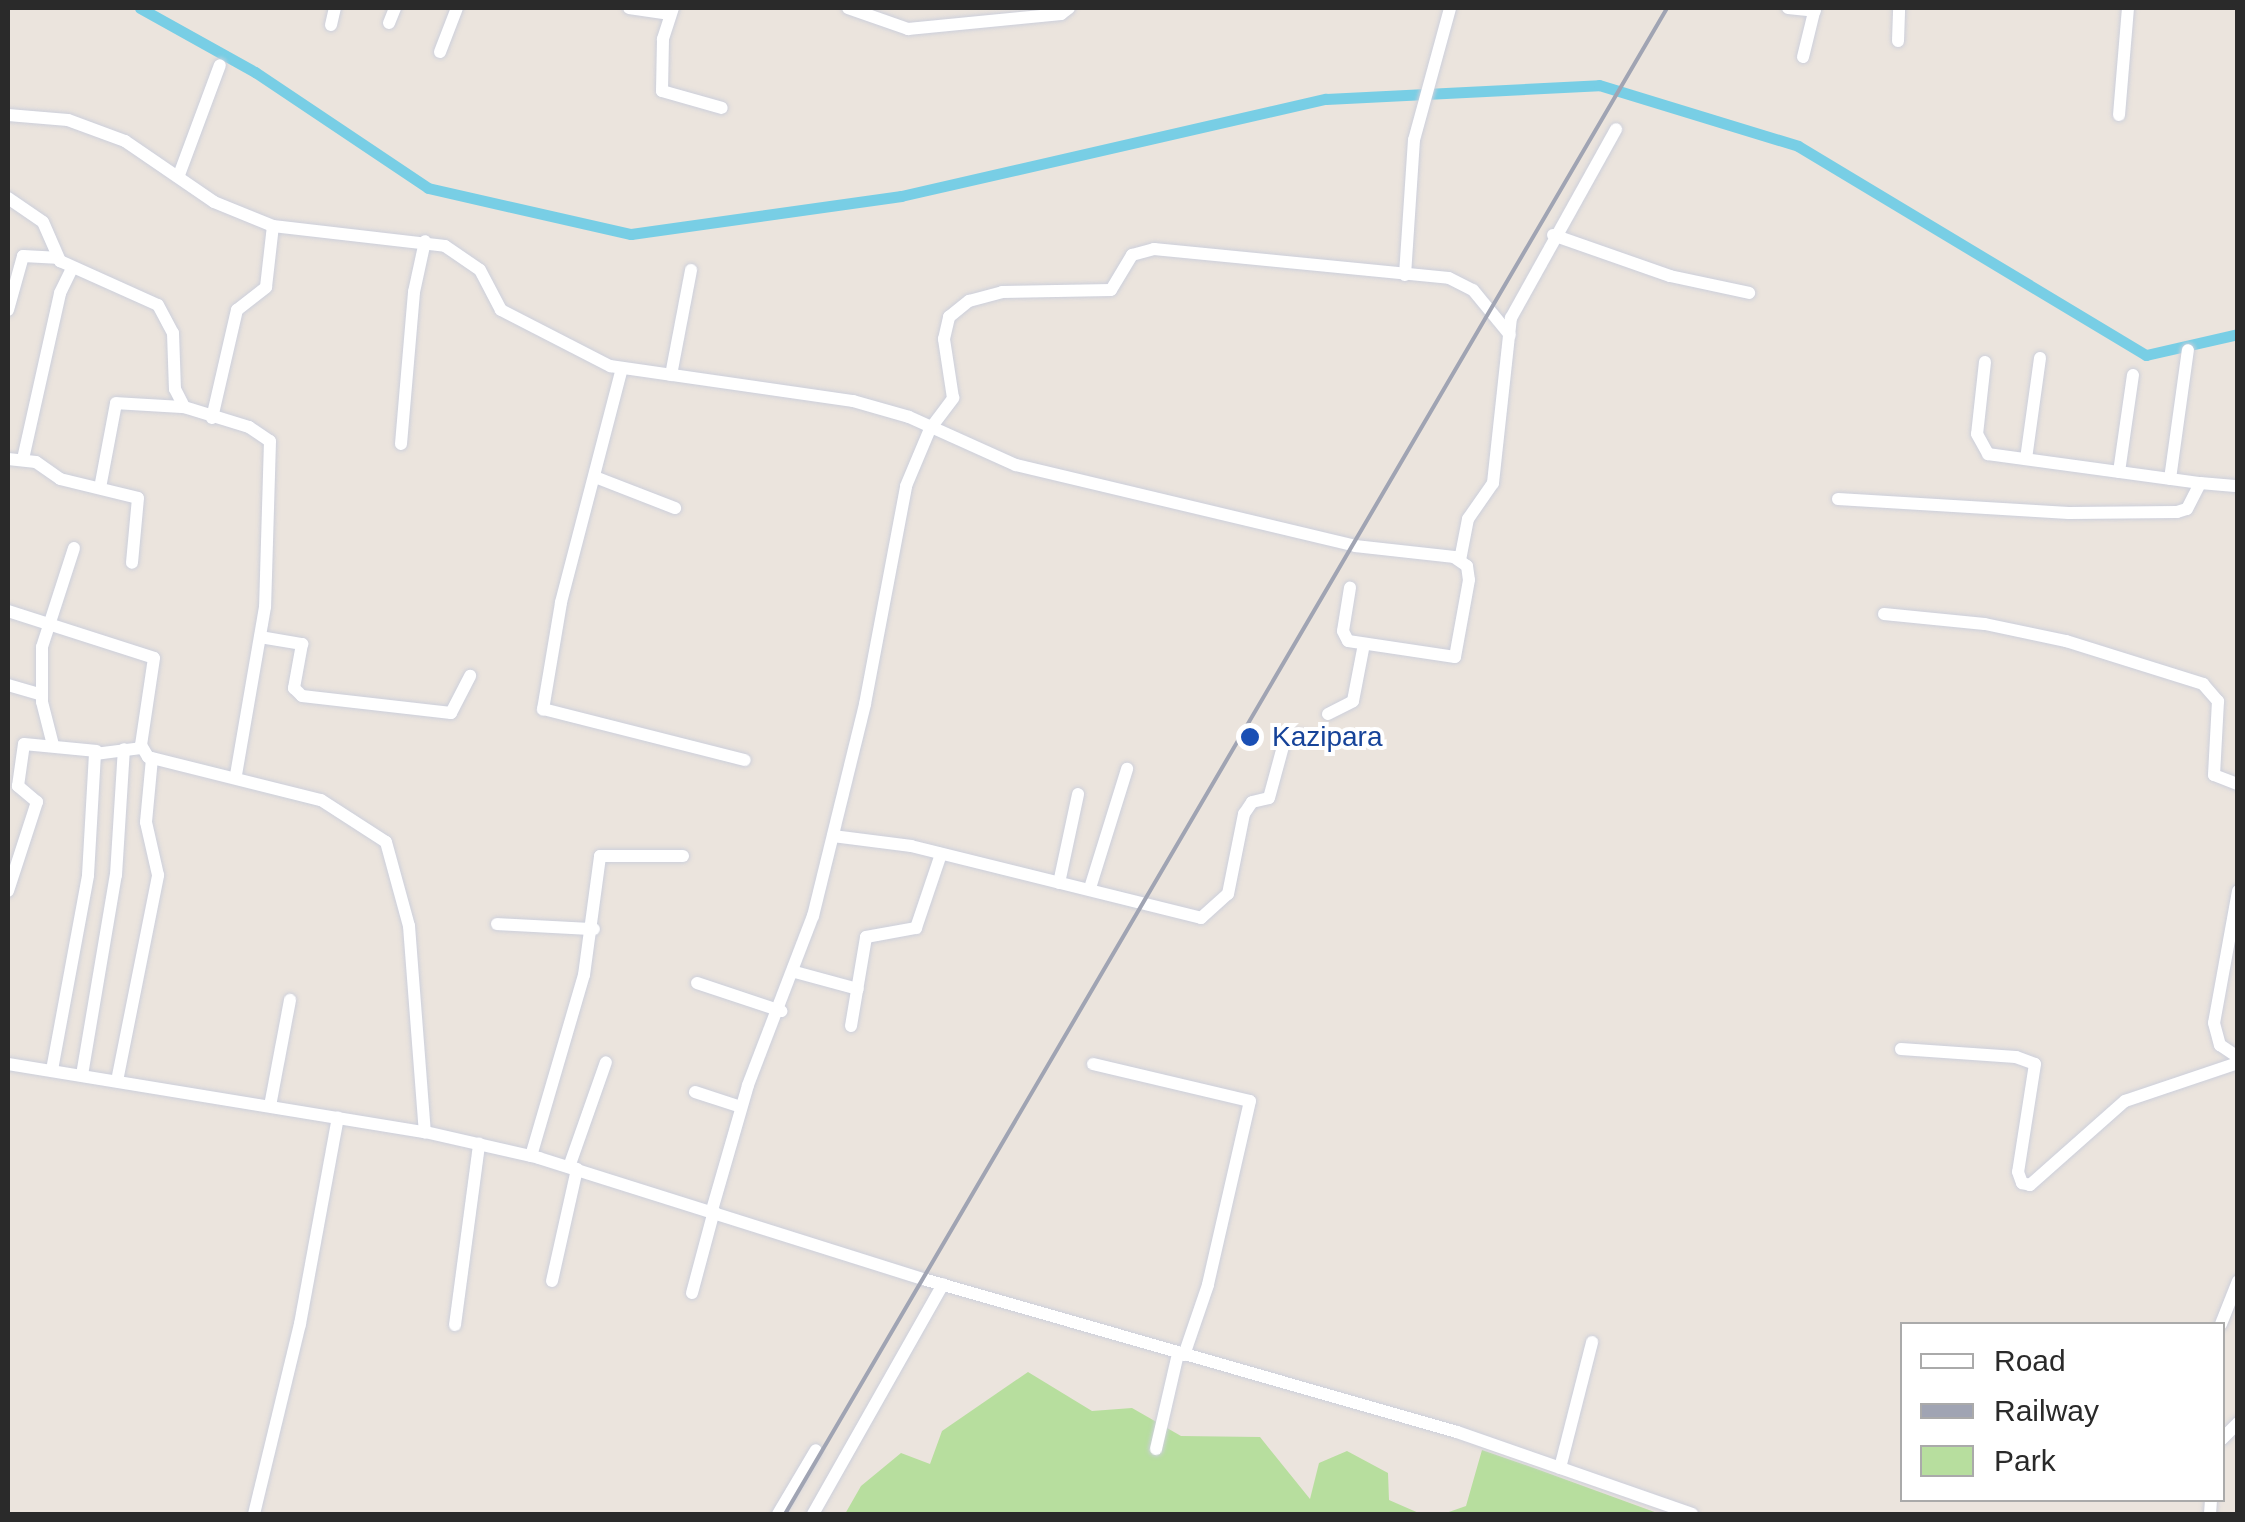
<!DOCTYPE html>
<html>
<head>
<meta charset="utf-8">
<style>
  body { margin:0 }
  #map { position:relative; width:2245px; height:1522px; overflow:hidden; background:#ebe4dd; font-family:Arial,sans-serif }
  div>[style] { position:absolute }
  [style*='--x'] { left:calc(var(--x)*1px); top:calc(var(--y)*1px); width:calc(var(--w)*1px); rotate:calc(var(--a)*1deg) }
  .green>* { inset:0; background:#b7de9e }
  .canal>* { height:11px; margin:-5.5px; padding:0 5.5px; transform-origin:5.5px; border-radius:5.5px; background:#78cee5 }
  .roads { filter:drop-shadow(0 0 2px #cccfdb) drop-shadow(0 0 2px #cccfdb) }
  .minor>* { height:12px; margin:-6px; padding:0 6px; transform-origin:6px; border-radius:6px; background:#fff }
  .rail>* { height:4px; margin:-2px; padding:0 2px; transform-origin:2px; border-radius:2px; background:#a0a4b3 }
  .dots>* { width:28px; height:28px; translate:-50% -50%; box-sizing:border-box; border:5px solid #fff; border-radius:50% }
  span { translate:-50% -50%; white-space:nowrap; text-align:center; line-height:1.15; -webkit-text-stroke:8px #fff; paint-order:stroke }
  .transit-label { font-size:28px; color:#164399 }
  .left { translate:0 -50%; text-align:left }
  .frame { position:absolute; inset:0; border:10px solid #2a2a2a; pointer-events:none }
  .legend { position:absolute; left:1900px; top:1322px; width:325px; height:180px; box-sizing:border-box; background:#fff; border:2px solid #aaa; margin:0; padding:12px 18px; list-style:none; font-size:30px; color:#2a2a2a }
  .legend li { display:flex; align-items:center; gap:20px; height:50px }
  .legend b { width:50px; border:2px solid #aaa }
</style>
</head>
<body>
<div id="map">
  <div class="green">
    <div style="clip-path:polygon(1028px 1372px,1092px 1411px,1132px 1408px,1181px 1436px,1260px 1437px,1310px 1499px,1319px 1463px,1347px 1451px,1388px 1473px,1389px 1500px,1421px 1514px,845px 1514px,861px 1486px,901px 1453px,930px 1464px,942px 1431px)"></div>
    <div style="clip-path:polygon(1482px 1450px,1534px 1468px,1660px 1514px,1443px 1514px,1466px 1506px)"></div>
  </div>
  <div class="canal">
    <div style="--x:140;--y:8;--w:132;--a:29.1"></div>
    <div style="--x:255;--y:72;--w:208;--a:33.8"></div>
    <div style="--x:428;--y:188;--w:208;--a:12.8"></div>
    <div style="--x:631;--y:234;--w:273;--a:-8"></div>
    <div style="--x:901;--y:196;--w:436;--a:-12.9"></div>
    <div style="--x:1326;--y:99;--w:273;--a:-2.9"></div>
    <div style="--x:1599;--y:85;--w:208;--a:17"></div>
    <div style="--x:1798;--y:146;--w:406;--a:31"></div>
    <div style="--x:2146;--y:355;--w:94;--a:-12.9"></div>
  </div>
  <div class="roads">
    <div class="minor">
      <div style="--x:629;--y:8;--w:40;--a:8.5"></div>
      <div style="--x:673;--y:8;--w:33;--a:108"></div>
      <div style="--x:663;--y:39;--w:52;--a:91.1"></div>
      <div style="--x:662;--y:91;--w:62;--a:15.8"></div>
      <div style="--x:848;--y:8;--w:64;--a:19.3"></div>
      <div style="--x:908;--y:29;--w:154;--a:-5.6"></div>
      <div style="--x:1061;--y:14;--w:10;--a:-37"></div>
      <div style="--x:1788;--y:8;--w:27;--a:6"></div>
      <div style="--x:389;--y:23;--w:16;--a:-68"></div>
      <div style="--x:331;--y:25;--w:17;--a:-77"></div>
      <div style="--x:1898;--y:41;--w:33;--a:-88"></div>
      <div style="--x:440;--y:52;--w:47;--a:-68.9"></div>
      <div style="--x:1803;--y:57;--w:50;--a:-76.2"></div>
      <div style="--x:8;--y:115;--w:60;--a:4.8"></div>
      <div style="--x:68;--y:120;--w:61;--a:20.2"></div>
      <div style="--x:125;--y:141;--w:108;--a:34.4"></div>
      <div style="--x:214;--y:202;--w:64;--a:22.1"></div>
      <div style="--x:273;--y:226;--w:173;--a:6.6"></div>
      <div style="--x:445;--y:246;--w:42;--a:34.4"></div>
      <div style="--x:480;--y:270;--w:45;--a:62.3"></div>
      <div style="--x:501;--y:310;--w:123;--a:27.2"></div>
      <div style="--x:610;--y:366;--w:246;--a:8.2"></div>
      <div style="--x:853;--y:401;--w:58;--a:15.9"></div>
      <div style="--x:909;--y:417;--w:117;--a:24.2"></div>
      <div style="--x:1016;--y:465;--w:349;--a:13.4"></div>
      <div style="--x:1355;--y:546;--w:100;--a:6.3"></div>
      <div style="--x:1454;--y:557;--w:16;--a:35"></div>
      <div style="--x:1467;--y:566;--w:14;--a:82"></div>
      <div style="--x:1469;--y:580;--w:78;--a:100.3"></div>
      <div style="--x:1455;--y:657;--w:108;--a:-171.5"></div>
      <div style="--x:1348;--y:641;--w:11;--a:-117"></div>
      <div style="--x:1343;--y:631;--w:44;--a:-80.8"></div>
      <div style="--x:2119;--y:115;--w:107;--a:-85.2"></div>
      <div style="--x:179;--y:175;--w:117;--a:-69.6"></div>
      <div style="--x:8;--y:198;--w:42;--a:34.4"></div>
      <div style="--x:43;--y:222;--w:43;--a:66.4"></div>
      <div style="--x:60;--y:261;--w:107;--a:24.2"></div>
      <div style="--x:158;--y:305;--w:32;--a:62"></div>
      <div style="--x:173;--y:333;--w:56;--a:88"></div>
      <div style="--x:175;--y:389;--w:20;--a:63"></div>
      <div style="--x:184;--y:407;--w:68;--a:17.1"></div>
      <div style="--x:249;--y:427;--w:25;--a:34"></div>
      <div style="--x:270;--y:441;--w:166;--a:91.7"></div>
      <div style="--x:265;--y:607;--w:170;--a:99.8"></div>
      <div style="--x:1553;--y:235;--w:124;--a:19.3"></div>
      <div style="--x:1670;--y:276;--w:81;--a:12.1"></div>
      <div style="--x:1405;--y:275;--w:135;--a:-86.2"></div>
      <div style="--x:1414;--y:140;--w:137;--a:-74.7"></div>
      <div style="--x:8;--y:310;--w:56;--a:-74.5"></div>
      <div style="--x:23;--y:256;--w:33;--a:3"></div>
      <div style="--x:1985;--y:362;--w:72;--a:96.3"></div>
      <div style="--x:1977;--y:434;--w:23;--a:61"></div>
      <div style="--x:1988;--y:454;--w:214;--a:7.8"></div>
      <div style="--x:622;--y:368;--w:243;--a:104.6"></div>
      <div style="--x:561;--y:603;--w:108;--a:99.6"></div>
      <div style="--x:543;--y:709;--w:208;--a:14.2"></div>
      <div style="--x:671;--y:375;--w:107;--a:-79.2"></div>
      <div style="--x:212;--y:418;--w:111;--a:-77"></div>
      <div style="--x:237;--y:310;--w:37;--a:-38"></div>
      <div style="--x:266;--y:287;--w:61;--a:-83.5"></div>
      <div style="--x:401;--y:444;--w:153;--a:-85.1"></div>
      <div style="--x:414;--y:292;--w:52;--a:-77.8"></div>
      <div style="--x:8;--y:459;--w:28;--a:6"></div>
      <div style="--x:36;--y:462;--w:29;--a:35"></div>
      <div style="--x:60;--y:479;--w:80;--a:13.7"></div>
      <div style="--x:138;--y:498;--w:65;--a:95.3"></div>
      <div style="--x:23;--y:459;--w:170;--a:-77.4"></div>
      <div style="--x:60;--y:293;--w:28;--a:-64"></div>
      <div style="--x:2026;--y:459;--w:102;--a:-82.1"></div>
      <div style="--x:2119;--y:472;--w:98;--a:-81.8"></div>
      <div style="--x:595;--y:477;--w:86;--a:21.2"></div>
      <div style="--x:2170;--y:479;--w:130;--a:-82.1"></div>
      <div style="--x:100;--y:488;--w:86;--a:-79.3"></div>
      <div style="--x:116;--y:403;--w:68;--a:3.4"></div>
      <div style="--x:1838;--y:499;--w:231;--a:3.5"></div>
      <div style="--x:2069;--y:513;--w:108;--a:-0.5"></div>
      <div style="--x:2177;--y:512;--w:10;--a:-17"></div>
      <div style="--x:2187;--y:509;--w:29;--a:-63"></div>
      <div style="--x:2200;--y:483;--w:38;--a:5"></div>
      <div style="--x:1460;--y:560;--w:42;--a:-79"></div>
      <div style="--x:1468;--y:519;--w:44;--a:-55.2"></div>
      <div style="--x:1493;--y:483;--w:166;--a:-83.8"></div>
      <div style="--x:1511;--y:318;--w:216;--a:-60.9"></div>
      <div style="--x:8;--y:611;--w:153;--a:17.8"></div>
      <div style="--x:154;--y:658;--w:88;--a:98.5"></div>
      <div style="--x:141;--y:745;--w:14;--a:60"></div>
      <div style="--x:148;--y:757;--w:178;--a:14"></div>
      <div style="--x:321;--y:800;--w:77;--a:32.9"></div>
      <div style="--x:386;--y:842;--w:87;--a:74.7"></div>
      <div style="--x:409;--y:926;--w:207;--a:85.6"></div>
      <div style="--x:1884;--y:614;--w:101;--a:5.7"></div>
      <div style="--x:1985;--y:624;--w:83;--a:11.9"></div>
      <div style="--x:2066;--y:641;--w:144;--a:17.4"></div>
      <div style="--x:2203;--y:684;--w:23;--a:49"></div>
      <div style="--x:2218;--y:701;--w:74;--a:93.1"></div>
      <div style="--x:2214;--y:775;--w:26;--a:21"></div>
      <div style="--x:260;--y:637;--w:43;--a:9.5"></div>
      <div style="--x:302;--y:644;--w:45;--a:100.3"></div>
      <div style="--x:294;--y:688;--w:11;--a:45"></div>
      <div style="--x:302;--y:696;--w:150;--a:6.5"></div>
      <div style="--x:451;--y:713;--w:42;--a:-62.8"></div>
      <div style="--x:8;--y:685;--w:35;--a:16"></div>
      <div style="--x:1328;--y:714;--w:28;--a:-27"></div>
      <div style="--x:1353;--y:701;--w:58;--a:-79.1"></div>
      <div style="--x:53;--y:745;--w:44;--a:-104.3"></div>
      <div style="--x:42;--y:702;--w:55;--a:-90"></div>
      <div style="--x:42;--y:647;--w:104;--a:-72.1"></div>
      <div style="--x:833;--y:836;--w:79;--a:7.3"></div>
      <div style="--x:911;--y:846;--w:299;--a:13.9"></div>
      <div style="--x:1201;--y:918;--w:36;--a:-42"></div>
      <div style="--x:1228;--y:894;--w:82;--a:-78.7"></div>
      <div style="--x:1244;--y:814;--w:14;--a:-56"></div>
      <div style="--x:1252;--y:802;--w:17;--a:-13"></div>
      <div style="--x:1269;--y:798;--w:61;--a:-74.8"></div>
      <div style="--x:1285;--y:739;--w:9;--a:-36"></div>
      <div style="--x:1292;--y:734;--w:24;--a:12"></div>
      <div style="--x:1059;--y:883;--w:91;--a:-77.9"></div>
      <div style="--x:1090;--y:888;--w:125;--a:-72.7"></div>
      <div style="--x:8;--y:891;--w:94;--a:-72"></div>
      <div style="--x:37;--y:802;--w:25;--a:-140"></div>
      <div style="--x:18;--y:786;--w:42;--a:-81.9"></div>
      <div style="--x:24;--y:744;--w:73;--a:5.5"></div>
      <div style="--x:2238;--y:891;--w:134;--a:100.3"></div>
      <div style="--x:2214;--y:1023;--w:23;--a:75"></div>
      <div style="--x:2220;--y:1045;--w:22;--a:34"></div>
      <div style="--x:497;--y:924;--w:97;--a:3"></div>
      <div style="--x:795;--y:972;--w:65;--a:15.1"></div>
      <div style="--x:697;--y:983;--w:89;--a:18.4"></div>
      <div style="--x:851;--y:1026;--w:90;--a:-80.4"></div>
      <div style="--x:866;--y:937;--w:51;--a:-10.2"></div>
      <div style="--x:916;--y:928;--w:78;--a:-71.3"></div>
      <div style="--x:1901;--y:1049;--w:115;--a:4"></div>
      <div style="--x:2016;--y:1057;--w:20;--a:20"></div>
      <div style="--x:2035;--y:1064;--w:109;--a:98.9"></div>
      <div style="--x:2018;--y:1172;--w:12;--a:70"></div>
      <div style="--x:2022;--y:1183;--w:8;--a:14"></div>
      <div style="--x:2030;--y:1185;--w:127;--a:-41.5"></div>
      <div style="--x:2125;--y:1101;--w:119;--a:-18.6"></div>
      <div style="--x:8;--y:1064;--w:423;--a:9.3"></div>
      <div style="--x:425;--y:1132;--w:117;--a:12.8"></div>
      <div style="--x:539;--y:1158;--w:403;--a:17.5"></div>
      <div style="--x:923;--y:1279;--w:555;--a:15.99"></div>
      <div style="--x:1457;--y:1432;--w:249;--a:19.2"></div>
      <div style="--x:1093;--y:1064;--w:161;--a:13.3"></div>
      <div style="--x:1250;--y:1101;--w:189;--a:102.9"></div>
      <div style="--x:1208;--y:1285;--w:74;--a:108.9"></div>
      <div style="--x:52;--y:1070;--w:198;--a:-79.5"></div>
      <div style="--x:88;--y:875;--w:121;--a:-86.7"></div>
      <div style="--x:95;--y:754;--w:46;--a:-7.4"></div>
      <div style="--x:82;--y:1075;--w:203;--a:-80.4"></div>
      <div style="--x:116;--y:875;--w:126;--a:-86.4"></div>
      <div style="--x:117;--y:1081;--w:210;--a:-78.7"></div>
      <div style="--x:158;--y:875;--w:54;--a:-102.8"></div>
      <div style="--x:146;--y:822;--w:64;--a:-84.6"></div>
      <div style="--x:695;--y:1092;--w:48;--a:18.1"></div>
      <div style="--x:270;--y:1106;--w:108;--a:-79.3"></div>
      <div style="--x:531;--y:1156;--w:189;--a:-73.7"></div>
      <div style="--x:584;--y:975;--w:120;--a:-82.3"></div>
      <div style="--x:600;--y:856;--w:83;--a:0"></div>
      <div style="--x:569;--y:1167;--w:111;--a:-70.6"></div>
      <div style="--x:712;--y:1210;--w:130;--a:-73.9"></div>
      <div style="--x:748;--y:1085;--w:181;--a:-69"></div>
      <div style="--x:813;--y:916;--w:218;--a:-76.2"></div>
      <div style="--x:865;--y:704;--w:222;--a:-79.3"></div>
      <div style="--x:906;--y:486;--w:62;--a:-67.2"></div>
      <div style="--x:930;--y:429;--w:39;--a:-53"></div>
      <div style="--x:953;--y:398;--w:60;--a:-98.7"></div>
      <div style="--x:944;--y:339;--w:23;--a:-77"></div>
      <div style="--x:949;--y:317;--w:26;--a:-39"></div>
      <div style="--x:969;--y:301;--w:34;--a:-15"></div>
      <div style="--x:1002;--y:292;--w:109;--a:-1.1"></div>
      <div style="--x:1111;--y:290;--w:41;--a:-59"></div>
      <div style="--x:1132;--y:255;--w:23;--a:-15"></div>
      <div style="--x:1154;--y:249;--w:296;--a:5.6"></div>
      <div style="--x:1449;--y:278;--w:27;--a:27"></div>
      <div style="--x:1473;--y:290;--w:58;--a:50.6"></div>
      <div style="--x:552;--y:1281;--w:115;--a:-77.4"></div>
      <div style="--x:692;--y:1293;--w:85;--a:-75"></div>
      <div style="--x:2221;--y:1324;--w:46;--a:-68.4"></div>
      <div style="--x:455;--y:1325;--w:183;--a:-82.4"></div>
      <div style="--x:2222;--y:1439;--w:23;--a:-45"></div>
      <div style="--x:1156;--y:1449;--w:98;--a:-77"></div>
      <div style="--x:1560;--y:1468;--w:130;--a:-75.7"></div>
      <div style="--x:254;--y:1514;--w:195;--a:-76.4"></div>
      <div style="--x:300;--y:1324;--w:210;--a:-79.6"></div>
      <div style="--x:778;--y:1514;--w:74;--a:-59.3"></div>
      <div style="--x:813;--y:1514;--w:264;--a:-60.5"></div>
      <div style="--x:2210;--y:1514;--w:14;--a:-86"></div>
    </div>
  </div>
  <div class="rail">
    <div style="--x:785;--y:1514;--w:1745;--a:-59.64"></div>
  </div>
  <div class="dots">
    <div style="left:1250px;top:737px;background:#1a4fb4"></div>
  </div>
  <div class="transit-label">
    <span class="left" style="left:1272px;top:737px">Kazipara</span>
  </div>
  <div class="frame"></div>
  <ul class="legend">
  <li><b style="height:12px;background:#fff"></b>Road</li>
  <li><b style="height:12px;background:#a0a4b3"></b>Railway</li>
  <li><b style="height:28px;background:#b7de9e"></b>Park</li>
  </ul>
</div>
</body>
</html>
